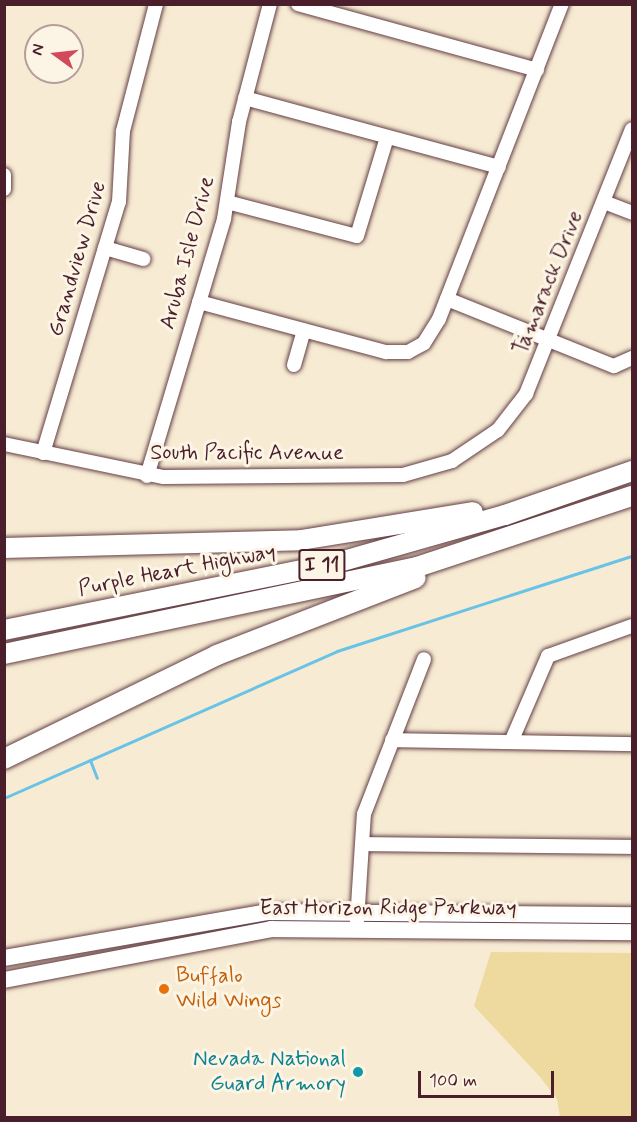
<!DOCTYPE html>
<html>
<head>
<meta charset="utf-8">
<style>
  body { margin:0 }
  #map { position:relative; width:637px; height:1122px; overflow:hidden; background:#f7ebd3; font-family:Mynerve,sans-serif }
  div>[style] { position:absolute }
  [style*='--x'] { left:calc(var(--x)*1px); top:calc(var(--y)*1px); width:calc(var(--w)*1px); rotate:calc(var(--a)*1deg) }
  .sand>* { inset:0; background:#eeda9e }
  .stream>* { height:3px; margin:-1.5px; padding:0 1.5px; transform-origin:1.5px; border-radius:1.5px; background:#69c3e7 }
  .roads { filter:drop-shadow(0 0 2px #643e44) drop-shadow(0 0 2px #643e44) }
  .minor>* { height:14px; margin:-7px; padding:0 7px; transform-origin:7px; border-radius:7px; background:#fff }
  .major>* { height:16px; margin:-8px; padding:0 8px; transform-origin:8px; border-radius:8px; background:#fff }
  .highway>* { height:20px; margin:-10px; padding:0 10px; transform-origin:10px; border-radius:10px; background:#fff }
  .dots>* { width:16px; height:16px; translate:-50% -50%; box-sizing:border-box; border:3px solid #fcf5e5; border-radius:50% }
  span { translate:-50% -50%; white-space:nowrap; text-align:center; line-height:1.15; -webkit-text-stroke:6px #fcf5e5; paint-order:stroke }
  .shield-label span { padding:2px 4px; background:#fcf5e5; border:2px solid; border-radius:4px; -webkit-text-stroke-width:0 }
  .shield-label { font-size:21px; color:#4a1f2b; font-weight:700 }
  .street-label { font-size:22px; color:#4a1f2b }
  .food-label { font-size:22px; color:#c56008 }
  .left { translate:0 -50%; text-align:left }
  .culture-label { font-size:22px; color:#0d838f }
  .right { translate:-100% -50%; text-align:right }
  .frame { position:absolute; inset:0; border:6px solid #4a1f2b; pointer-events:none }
  .north { position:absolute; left:24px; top:24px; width:60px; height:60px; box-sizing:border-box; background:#fcf5e5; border:2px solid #b59f9b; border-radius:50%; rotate:285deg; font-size:16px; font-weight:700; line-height:24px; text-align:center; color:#4a1f2b }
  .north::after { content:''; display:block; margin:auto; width:21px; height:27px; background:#d1495b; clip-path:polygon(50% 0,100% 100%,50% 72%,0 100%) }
  .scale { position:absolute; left:418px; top:1071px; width:136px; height:27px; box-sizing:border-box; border:3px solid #4a1f2b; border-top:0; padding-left:8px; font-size:18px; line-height:21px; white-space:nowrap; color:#4a1f2b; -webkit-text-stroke:4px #fcf5e5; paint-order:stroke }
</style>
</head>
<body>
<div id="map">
  <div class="sand">
    <div style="clip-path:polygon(491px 952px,632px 953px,632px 1117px,560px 1117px,557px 1099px,540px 1077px,474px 1006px)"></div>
  </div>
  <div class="stream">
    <div style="--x:90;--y:760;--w:19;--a:69"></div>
    <div style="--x:4;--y:798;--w:364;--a:-23.8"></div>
    <div style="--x:337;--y:651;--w:310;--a:-17.9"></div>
  </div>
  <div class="roads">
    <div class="minor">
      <div style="--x:298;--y:4;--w:248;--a:15.4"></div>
      <div style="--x:245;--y:98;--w:263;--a:15.2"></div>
      <div style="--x:4;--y:175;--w:14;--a:90"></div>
      <div style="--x:227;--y:202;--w:134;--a:14.7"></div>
      <div style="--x:357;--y:236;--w:103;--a:-73.1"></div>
      <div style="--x:604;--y:202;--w:30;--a:21"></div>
      <div style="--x:105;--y:248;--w:40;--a:16"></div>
      <div style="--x:447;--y:299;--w:180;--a:21.9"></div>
      <div style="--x:614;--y:366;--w:20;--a:-24"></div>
      <div style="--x:199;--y:302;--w:194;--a:15"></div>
      <div style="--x:386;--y:352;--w:22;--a:0"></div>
      <div style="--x:408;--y:352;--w:18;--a:-29"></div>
      <div style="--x:424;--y:343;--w:28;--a:-58"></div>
      <div style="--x:439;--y:319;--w:338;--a:-68.7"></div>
      <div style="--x:294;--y:365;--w:36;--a:-74"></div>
      <div style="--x:4;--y:444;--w:163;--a:11.7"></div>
      <div style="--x:164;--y:477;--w:239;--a:-0.5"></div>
      <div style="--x:403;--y:475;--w:51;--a:-15.9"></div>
      <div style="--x:452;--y:461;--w:55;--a:-34"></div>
      <div style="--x:498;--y:430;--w:46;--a:-52.1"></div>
      <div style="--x:526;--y:394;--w:285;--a:-68.2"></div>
      <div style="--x:43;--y:453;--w:262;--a:-73.2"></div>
      <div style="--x:119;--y:202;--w:71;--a:-86.8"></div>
      <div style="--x:123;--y:131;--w:131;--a:-75.4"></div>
      <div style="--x:147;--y:476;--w:268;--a:-73.3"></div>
      <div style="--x:224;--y:219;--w:98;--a:-81.2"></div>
      <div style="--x:239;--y:122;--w:122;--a:-75.3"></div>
      <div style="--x:392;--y:740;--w:240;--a:1"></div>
      <div style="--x:511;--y:742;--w:94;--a:-66.7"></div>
      <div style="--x:548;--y:656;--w:89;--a:-19.7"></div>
      <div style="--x:362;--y:844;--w:270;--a:0.6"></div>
      <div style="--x:357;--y:921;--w:107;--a:-86.3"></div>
      <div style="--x:364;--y:814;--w:166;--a:-68.8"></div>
    </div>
    <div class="major">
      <div style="--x:4;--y:958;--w:268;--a:-9.9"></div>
      <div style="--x:268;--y:912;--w:364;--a:0.5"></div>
      <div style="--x:4;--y:980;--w:272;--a:-10.8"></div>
      <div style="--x:271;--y:929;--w:361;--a:0.5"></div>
    </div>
    <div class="highway">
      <div style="--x:4;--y:548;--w:297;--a:-1.5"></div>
      <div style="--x:301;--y:540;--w:174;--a:-9.2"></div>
      <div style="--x:4;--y:630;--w:339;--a:-11.4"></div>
      <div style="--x:336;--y:563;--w:176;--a:-15.9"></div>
      <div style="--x:505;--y:515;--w:134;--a:-19.1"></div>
      <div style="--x:4;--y:654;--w:422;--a:-11.9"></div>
      <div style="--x:417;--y:567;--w:226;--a:-18.3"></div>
      <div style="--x:4;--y:759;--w:237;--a:-26"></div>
      <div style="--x:217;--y:655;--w:213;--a:-21.2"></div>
    </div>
  </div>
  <div class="dots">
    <div style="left:164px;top:989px;background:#e8710a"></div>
    <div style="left:358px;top:1072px;background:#0f9aa8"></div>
  </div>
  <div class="shield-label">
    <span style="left:322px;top:565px">I 11</span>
  </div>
  <div class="street-label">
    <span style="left:188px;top:253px;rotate:-75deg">Aruba Isle Drive</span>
    <span style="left:78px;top:259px;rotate:-74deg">Grandview Drive</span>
    <span style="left:549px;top:283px;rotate:-68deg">Tamarack Drive</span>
    <span style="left:247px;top:454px">South Pacific Avenue</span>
    <span style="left:177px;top:571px;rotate:-11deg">Purple Heart Highway</span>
    <span style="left:388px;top:909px">East Horizon Ridge Parkway</span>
  </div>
  <div class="food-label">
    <span class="left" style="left:176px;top:989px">Buffalo<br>Wild Wings</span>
  </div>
  <div class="culture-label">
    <span class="right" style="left:346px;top:1072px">Nevada National<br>Guard Armory</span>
  </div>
  <div class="frame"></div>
  <div class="north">N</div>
  <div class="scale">100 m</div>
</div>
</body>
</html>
